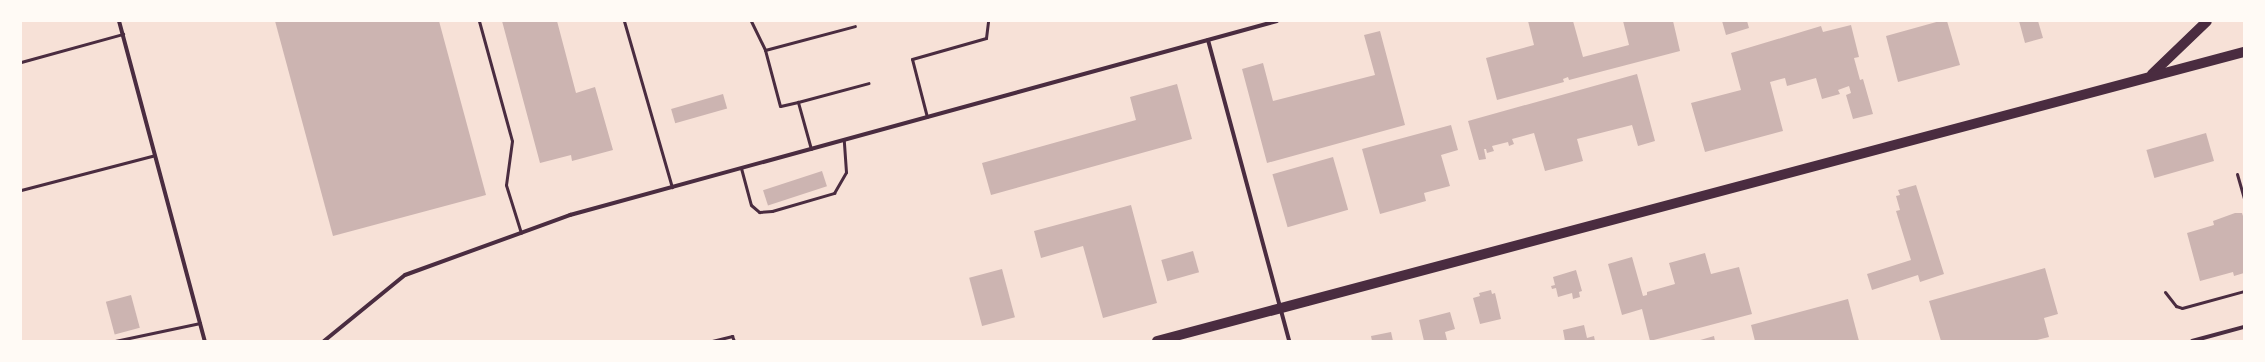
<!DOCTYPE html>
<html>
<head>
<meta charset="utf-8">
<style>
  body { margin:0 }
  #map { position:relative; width:2265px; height:362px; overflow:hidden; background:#f7e1d7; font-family:Rubik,sans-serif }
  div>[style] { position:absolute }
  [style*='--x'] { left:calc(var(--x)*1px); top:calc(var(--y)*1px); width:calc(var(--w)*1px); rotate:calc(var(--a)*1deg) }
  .building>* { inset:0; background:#ccb4b1; transform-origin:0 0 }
  .service>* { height:3px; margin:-1.5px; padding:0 1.5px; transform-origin:1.5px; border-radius:1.5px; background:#4a2c40 }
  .minor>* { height:4px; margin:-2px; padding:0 2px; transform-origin:2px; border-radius:2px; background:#4a2c40 }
  .primary>* { height:10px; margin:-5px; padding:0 5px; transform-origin:5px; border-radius:5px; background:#4a2c40 }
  span { translate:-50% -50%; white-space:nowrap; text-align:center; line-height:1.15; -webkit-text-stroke:4px #fffaf5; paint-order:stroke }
  .frame { position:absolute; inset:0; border:22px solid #fffaf5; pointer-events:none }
</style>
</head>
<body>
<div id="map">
  <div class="building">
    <div style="clip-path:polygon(275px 21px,439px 21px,486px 195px,333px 236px)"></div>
    <div style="clip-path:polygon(502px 21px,557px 21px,576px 93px,595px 87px,613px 150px,572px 161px,571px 155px,540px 163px)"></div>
    <div style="clip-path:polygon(1528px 21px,1573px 21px,1583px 57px,1629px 45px,1623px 21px,1673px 21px,1680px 51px,1569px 80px,1568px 77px,1563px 79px,1564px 82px,1497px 100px,1486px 58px,1534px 45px)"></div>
    <div style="clip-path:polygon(1722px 21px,1747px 21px,1749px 28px,1726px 35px)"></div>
    <div style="clip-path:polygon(1940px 21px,1947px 21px,1960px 65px,1898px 82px,1886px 36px)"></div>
    <div style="clip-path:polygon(2019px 21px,2038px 21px,2043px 38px,2025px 43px)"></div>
    <div style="clip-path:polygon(1851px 25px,1859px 57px,1854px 58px,1860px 80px,1863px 79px,1873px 114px,1853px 119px,1846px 95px,1851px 93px,1849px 86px,1838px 90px,1840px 94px,1822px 99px,1816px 78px,1787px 86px,1785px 78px,1770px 82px,1783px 131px,1705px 152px,1691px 103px,1741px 90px,1731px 53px,1821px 26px,1823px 32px)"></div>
    <div style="clip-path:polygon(1380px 31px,1405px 125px,1267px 163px,1242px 69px,1263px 63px,1273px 101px,1375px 75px,1364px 35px)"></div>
    <div style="clip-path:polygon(1637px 74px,1655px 141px,1638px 146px,1632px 125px,1577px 139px,1583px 161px,1545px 171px,1534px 133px,1512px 139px,1514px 144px,1509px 146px,1508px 142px,1492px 146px,1494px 151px,1487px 153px,1486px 149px,1484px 149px,1486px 159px,1479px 160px,1468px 121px)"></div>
    <div style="clip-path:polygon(1177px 84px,1192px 139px,991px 195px,982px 163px,1136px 120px,1130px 97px)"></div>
    <div style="left:723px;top:94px;width:15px;height:54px;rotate:74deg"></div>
    <div style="clip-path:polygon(1451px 125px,1458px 150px,1441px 155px,1450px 186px,1424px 193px,1426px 201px,1380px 214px,1362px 149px)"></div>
    <div style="left:2206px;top:133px;width:29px;height:62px;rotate:74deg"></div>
    <div style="left:1333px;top:157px;width:55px;height:63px;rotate:74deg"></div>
    <div style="left:822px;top:171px;width:16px;height:62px;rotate:72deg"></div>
    <div style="clip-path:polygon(1916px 185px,1944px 274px,1920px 282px,1918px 275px,1872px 290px,1867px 274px,1911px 260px,1896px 211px,1900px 210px,1896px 196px,1900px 195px,1898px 190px)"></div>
    <div style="clip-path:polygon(1131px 205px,1157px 303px,1103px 318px,1083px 246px,1041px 258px,1034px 231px)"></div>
    <div style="clip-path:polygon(2235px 213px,2242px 213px,2244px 219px,2244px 273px,2234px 276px,2233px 272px,2200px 281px,2187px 233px,2214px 225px,2213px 221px)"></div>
    <div style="left:1193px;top:251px;width:22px;height:33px;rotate:74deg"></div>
    <div style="clip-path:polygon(1705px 253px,1711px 274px,1739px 267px,1752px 314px,1650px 341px,1642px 309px,1622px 315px,1608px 264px,1632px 257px,1643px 296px,1647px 295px,1647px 292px,1675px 284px,1669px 263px)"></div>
    <div style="clip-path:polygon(2045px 268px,2058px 314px,2044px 318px,2049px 337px,2033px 341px,1941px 341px,1929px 301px)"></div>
    <div style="left:1002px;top:269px;width:50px;height:34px;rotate:75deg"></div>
    <div style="clip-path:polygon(1576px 270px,1582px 291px,1579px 292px,1580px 297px,1573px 299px,1572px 293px,1558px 297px,1556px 288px,1552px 289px,1551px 286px,1555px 285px,1553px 277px)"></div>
    <div style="clip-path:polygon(1491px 290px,1492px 294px,1495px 293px,1501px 319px,1480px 324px,1473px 298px,1480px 296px,1479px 293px)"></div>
    <div style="left:131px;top:295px;width:34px;height:26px;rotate:75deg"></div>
    <div style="clip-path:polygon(1848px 299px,1859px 341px,1755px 341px,1751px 325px)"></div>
    <div style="clip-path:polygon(1450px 312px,1455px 329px,1445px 332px,1447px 340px,1424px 341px,1419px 320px)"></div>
    <div style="clip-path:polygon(1584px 325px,1587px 338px,1594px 336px,1595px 341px,1565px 341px,1563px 330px)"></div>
    <div style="clip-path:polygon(1391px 332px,1393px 341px,1372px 341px,1371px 336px)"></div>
    <div style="clip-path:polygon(1714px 336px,1715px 341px,1697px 341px)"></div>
  </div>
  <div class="service">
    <div style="--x:479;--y:21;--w:124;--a:74.6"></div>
    <div style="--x:512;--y:141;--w:44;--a:97.8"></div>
    <div style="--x:506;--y:185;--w:50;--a:72.6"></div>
    <div style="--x:624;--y:21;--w:173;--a:73.9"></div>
    <div style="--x:751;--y:21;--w:32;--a:64"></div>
    <div style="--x:21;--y:62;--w:106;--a:-15.4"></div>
    <div style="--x:798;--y:102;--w:18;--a:167"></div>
    <div style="--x:780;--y:106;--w:58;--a:-105"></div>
    <div style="--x:765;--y:50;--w:93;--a:-14.9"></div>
    <div style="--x:927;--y:117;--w:60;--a:-104.5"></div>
    <div style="--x:912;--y:59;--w:77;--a:-15.8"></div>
    <div style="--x:986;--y:38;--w:17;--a:-83"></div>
    <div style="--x:811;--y:149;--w:49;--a:-105.5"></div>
    <div style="--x:798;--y:102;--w:73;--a:-15"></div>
    <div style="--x:741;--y:168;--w:38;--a:75"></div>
    <div style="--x:751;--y:205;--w:11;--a:41"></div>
    <div style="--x:759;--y:212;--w:13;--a:-4"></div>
    <div style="--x:772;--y:211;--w:65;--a:-16.2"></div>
    <div style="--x:834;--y:193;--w:24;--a:-60"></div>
    <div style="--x:846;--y:172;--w:32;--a:-94"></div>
    <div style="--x:2237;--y:174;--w:25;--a:74"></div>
    <div style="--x:21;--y:190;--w:138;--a:-14.6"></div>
    <div style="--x:2165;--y:292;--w:18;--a:52"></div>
    <div style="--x:2176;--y:306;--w:6;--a:18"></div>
    <div style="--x:2182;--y:308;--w:64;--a:-15.3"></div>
    <div style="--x:115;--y:341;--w:87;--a:-12"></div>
    <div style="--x:712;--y:341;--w:21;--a:-14"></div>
    <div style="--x:732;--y:336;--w:5;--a:68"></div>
  </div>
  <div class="minor">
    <div style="--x:119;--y:21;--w:331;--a:75"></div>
    <div style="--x:1208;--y:40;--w:312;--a:74.9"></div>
    <div style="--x:324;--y:341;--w:104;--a:-39.2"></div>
    <div style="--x:405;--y:275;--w:176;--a:-20"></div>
    <div style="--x:570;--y:215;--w:733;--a:-15.34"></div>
    <div style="--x:2192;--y:341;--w:54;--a:-15.1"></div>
  </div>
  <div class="primary">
    <div style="--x:2152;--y:74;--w:76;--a:-43.9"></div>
    <div style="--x:1157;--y:341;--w:1125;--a:-14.89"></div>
  </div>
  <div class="frame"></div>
</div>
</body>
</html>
